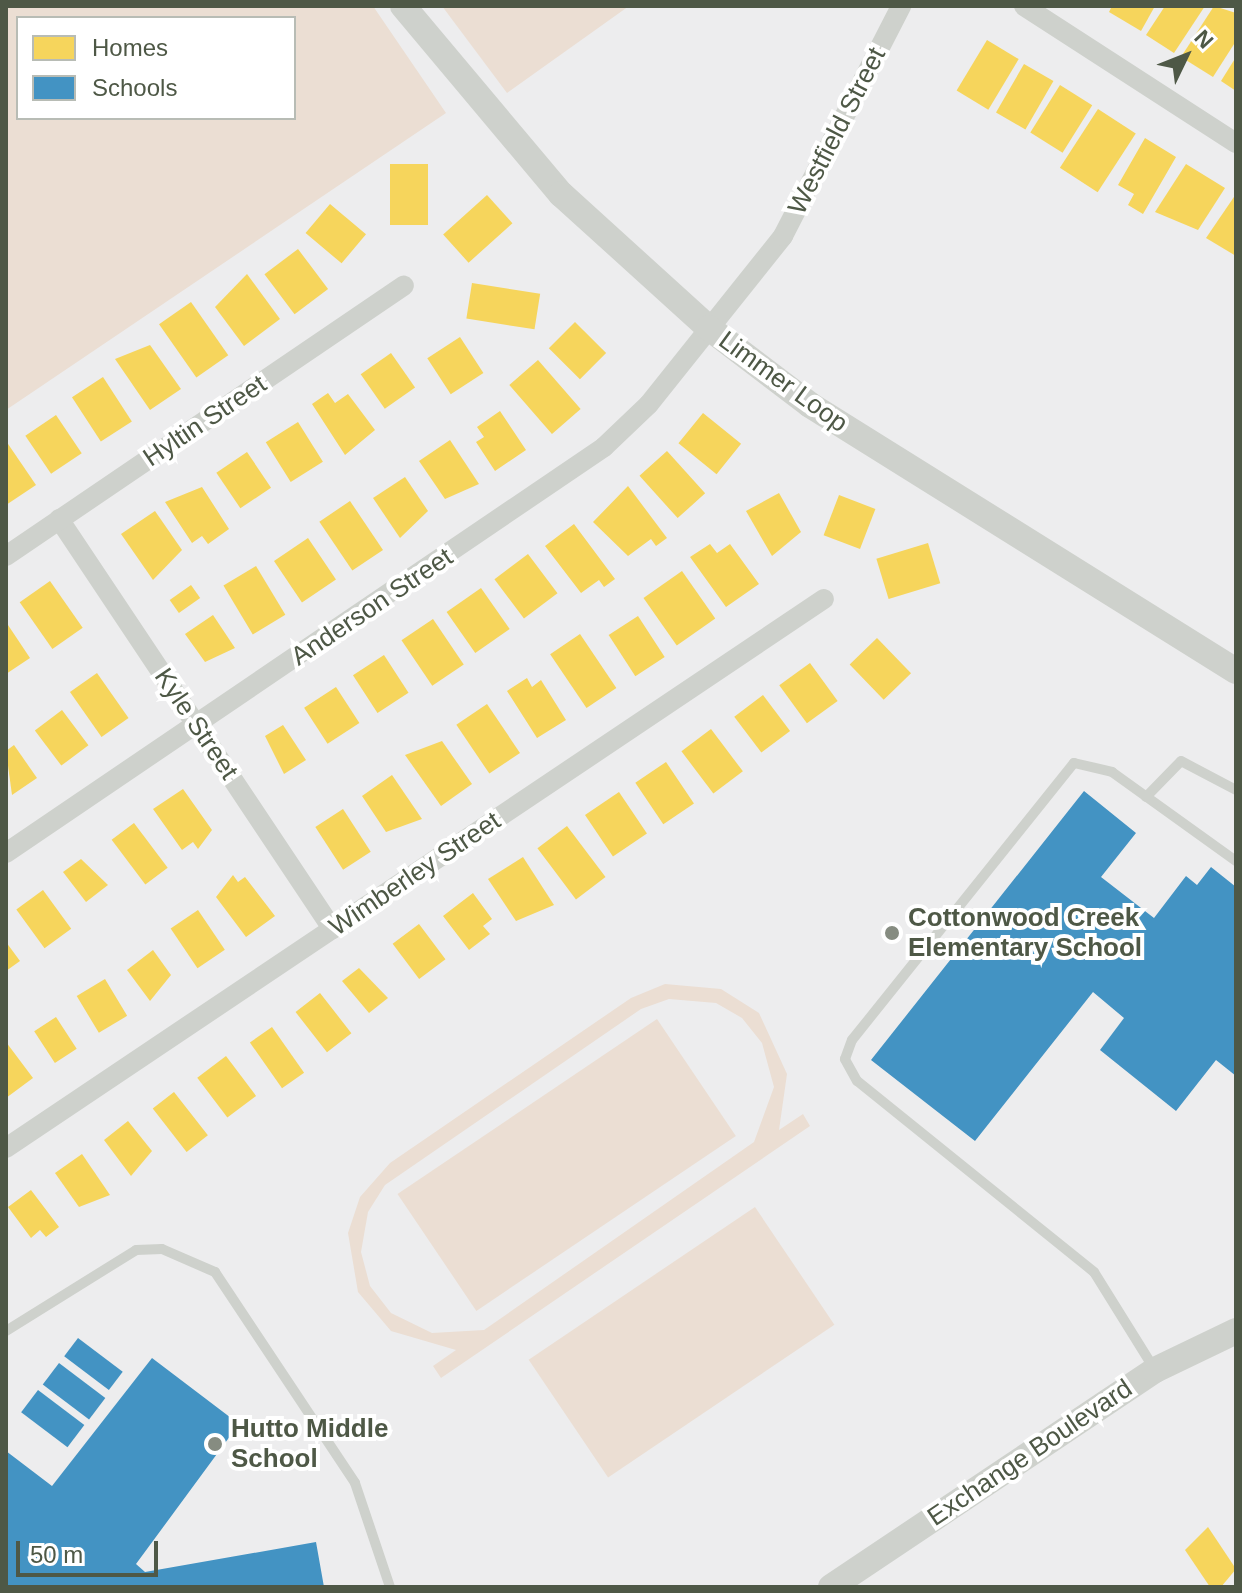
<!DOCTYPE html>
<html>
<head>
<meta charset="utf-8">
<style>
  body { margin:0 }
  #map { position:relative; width:1242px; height:1593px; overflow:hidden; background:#ededee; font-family:Arial,sans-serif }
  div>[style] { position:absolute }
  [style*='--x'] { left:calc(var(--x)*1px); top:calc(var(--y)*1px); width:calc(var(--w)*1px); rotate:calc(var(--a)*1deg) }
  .green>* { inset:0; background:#ebded3; transform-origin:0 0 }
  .homes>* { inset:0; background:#f6d55c; transform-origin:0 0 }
  .schools>* { inset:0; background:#4393c3; transform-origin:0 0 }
  .service>* { height:10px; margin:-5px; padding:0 5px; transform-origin:5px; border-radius:5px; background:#ced1cc }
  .minor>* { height:20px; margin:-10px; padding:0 10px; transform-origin:10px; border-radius:10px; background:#ced1cc }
  .tertiary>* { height:26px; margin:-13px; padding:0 13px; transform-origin:13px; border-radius:13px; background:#ced1cc }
  .dots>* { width:22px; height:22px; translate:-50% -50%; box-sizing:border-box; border:4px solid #fff; border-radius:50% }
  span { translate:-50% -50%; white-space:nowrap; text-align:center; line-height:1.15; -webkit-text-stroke:8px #fff; paint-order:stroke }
  .street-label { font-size:26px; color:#4e5846 }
  .poi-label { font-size:26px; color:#4e5846; font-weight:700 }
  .left { translate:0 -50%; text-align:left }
  .frame { position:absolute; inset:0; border:8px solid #4e5846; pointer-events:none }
  .legend { position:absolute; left:16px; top:16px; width:280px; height:104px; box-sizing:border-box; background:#fff; border:2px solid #b8bcb5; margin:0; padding:10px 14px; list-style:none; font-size:24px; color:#4e5846 }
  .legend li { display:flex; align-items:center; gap:16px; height:40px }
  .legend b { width:40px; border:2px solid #b8bcb5 }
  .north { position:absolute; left:1146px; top:16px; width:80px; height:80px; -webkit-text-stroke:6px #fff; paint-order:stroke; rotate:47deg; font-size:22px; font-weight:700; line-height:32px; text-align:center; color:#4e5846 }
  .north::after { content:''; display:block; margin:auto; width:28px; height:36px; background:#4e5846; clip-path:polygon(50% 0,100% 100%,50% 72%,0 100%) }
  .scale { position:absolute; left:16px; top:1541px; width:142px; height:36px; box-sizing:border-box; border:4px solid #4e5846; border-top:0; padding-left:10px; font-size:24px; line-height:28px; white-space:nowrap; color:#4e5846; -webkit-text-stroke:6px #fff; paint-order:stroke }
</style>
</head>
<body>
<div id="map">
  <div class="green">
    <div style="clip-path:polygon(evenodd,6px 6px,373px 6px,446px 113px,6px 410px,6px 6px,18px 18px,294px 18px,294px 118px,18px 118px,18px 18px)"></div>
    <div style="clip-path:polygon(442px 6px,629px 6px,507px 93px)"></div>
    <div style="clip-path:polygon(evenodd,665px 984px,721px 989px,759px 1013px,787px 1074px,779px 1130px,803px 1114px,810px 1126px,441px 1378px,433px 1366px,456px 1350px,391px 1331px,358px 1292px,348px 1233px,360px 1197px,390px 1163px,631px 998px,665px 984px,669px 999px,716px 1003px,742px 1018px,762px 1043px,774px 1087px,754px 1142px,484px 1330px,432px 1333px,391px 1313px,370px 1286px,361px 1252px,368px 1212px,385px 1185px,641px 1009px,669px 999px)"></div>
    <div style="left:657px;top:1019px;width:141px;height:313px;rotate:56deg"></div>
    <div style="left:755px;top:1207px;width:142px;height:273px;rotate:56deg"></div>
  </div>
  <div class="homes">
    <div style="clip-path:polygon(1112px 6px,1155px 6px,1141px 31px,1109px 12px)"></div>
    <div style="clip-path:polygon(1165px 6px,1205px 6px,1174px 53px,1146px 35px)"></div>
    <div style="clip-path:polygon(1214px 6px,1236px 13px,1236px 41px,1213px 77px,1181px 57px)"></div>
    <div style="left:987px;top:40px;width:37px;height:59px;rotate:31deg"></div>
    <div style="clip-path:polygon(1236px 57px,1236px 91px,1221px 81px)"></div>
    <div style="left:1024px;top:64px;width:34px;height:56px;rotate:30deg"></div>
    <div style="left:1060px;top:85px;width:38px;height:56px;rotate:32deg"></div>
    <div style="left:1098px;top:109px;width:45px;height:70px;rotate:33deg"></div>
    <div style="clip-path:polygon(1145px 138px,1176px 157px,1143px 214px,1128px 205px,1134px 194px,1118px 185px)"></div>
    <div style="left:390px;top:164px;width:38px;height:61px"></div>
    <div style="clip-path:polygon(1186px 164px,1225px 188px,1198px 230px,1155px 212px)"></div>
    <div style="clip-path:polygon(1236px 194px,1236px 256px,1206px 238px)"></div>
    <div style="left:487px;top:195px;width:38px;height:59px;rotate:48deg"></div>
    <div style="left:330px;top:204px;width:47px;height:38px;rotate:40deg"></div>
    <div style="left:298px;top:249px;width:50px;height:42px;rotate:53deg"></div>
    <div style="clip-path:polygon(247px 274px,280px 319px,244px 346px,215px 307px)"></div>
    <div style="left:472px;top:283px;width:69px;height:36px;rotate:9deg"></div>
    <div style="left:191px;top:302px;width:65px;height:39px;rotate:55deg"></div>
    <div style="left:575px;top:322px;width:44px;height:37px;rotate:45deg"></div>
    <div style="left:460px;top:337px;width:43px;height:39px;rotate:57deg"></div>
    <div style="clip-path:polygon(150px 345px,181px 389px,150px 410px,115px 359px)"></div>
    <div style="left:391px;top:353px;width:42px;height:37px;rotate:55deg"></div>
    <div style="left:538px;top:360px;width:65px;height:38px;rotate:49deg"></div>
    <div style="left:103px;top:377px;width:53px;height:37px;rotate:57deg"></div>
    <div style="clip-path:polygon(328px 393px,335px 403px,348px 394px,375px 430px,345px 455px,312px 404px)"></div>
    <div style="clip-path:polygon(500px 411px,526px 450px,495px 471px,476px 442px,484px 437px,477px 427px)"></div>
    <div style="left:703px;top:413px;width:49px;height:39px;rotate:39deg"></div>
    <div style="left:56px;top:415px;width:46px;height:37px;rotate:56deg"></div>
    <div style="left:298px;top:422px;width:47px;height:38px;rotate:58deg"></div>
    <div style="clip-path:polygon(450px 440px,479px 484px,445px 499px,419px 461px)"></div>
    <div style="clip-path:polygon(6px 441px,36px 485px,6px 505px)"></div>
    <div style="left:667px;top:451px;width:57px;height:37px;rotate:48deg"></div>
    <div style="left:247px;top:452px;width:43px;height:37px;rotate:56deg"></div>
    <div style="clip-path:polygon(405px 477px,428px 511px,400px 538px,373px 498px)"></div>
    <div style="clip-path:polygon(628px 486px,667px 538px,656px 546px,651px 539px,628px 556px,593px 522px)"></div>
    <div style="clip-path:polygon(202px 487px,229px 529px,208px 544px,202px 536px,192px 543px,165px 502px)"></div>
    <div style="clip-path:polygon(779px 493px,801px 532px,772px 556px,746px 511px)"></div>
    <div style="left:839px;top:495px;width:39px;height:43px;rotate:21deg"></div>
    <div style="left:350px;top:501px;width:59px;height:37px;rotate:56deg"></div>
    <div style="clip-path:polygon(155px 511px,182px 550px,153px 580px,121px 534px)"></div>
    <div style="clip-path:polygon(574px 524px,615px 579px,604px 587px,599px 580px,581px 593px,545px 546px)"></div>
    <div style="left:308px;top:538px;width:50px;height:41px;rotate:56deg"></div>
    <div style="left:928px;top:543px;width:42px;height:54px;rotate:73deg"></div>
    <div style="clip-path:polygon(710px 544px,717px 553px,730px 544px,759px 584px,726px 607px,690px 557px)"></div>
    <div style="left:528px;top:554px;width:49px;height:42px;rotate:53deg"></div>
    <div style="left:256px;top:566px;width:57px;height:38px;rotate:59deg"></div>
    <div style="left:682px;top:571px;width:58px;height:47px;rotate:55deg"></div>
    <div style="left:50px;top:581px;width:57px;height:37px;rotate:55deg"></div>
    <div style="left:191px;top:585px;width:16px;height:26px;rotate:55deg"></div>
    <div style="left:481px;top:588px;width:50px;height:42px;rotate:55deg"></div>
    <div style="clip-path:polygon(213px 615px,235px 648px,205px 662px,185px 634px)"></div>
    <div style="left:638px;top:616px;width:49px;height:35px;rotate:57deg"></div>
    <div style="left:433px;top:619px;width:55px;height:38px;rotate:56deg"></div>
    <div style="clip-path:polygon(6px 622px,30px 658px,6px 674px)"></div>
    <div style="left:580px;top:634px;width:65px;height:36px;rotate:56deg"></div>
    <div style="left:877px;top:638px;width:49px;height:38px;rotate:46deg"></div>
    <div style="left:384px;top:655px;width:45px;height:37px;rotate:57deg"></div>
    <div style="left:810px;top:663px;width:47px;height:38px;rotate:54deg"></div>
    <div style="left:97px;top:673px;width:55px;height:33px;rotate:55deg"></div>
    <div style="clip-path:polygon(527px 678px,532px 687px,541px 680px,566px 720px,537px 738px,507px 691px)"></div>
    <div style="left:336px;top:687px;width:43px;height:38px;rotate:57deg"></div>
    <div style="left:763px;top:695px;width:45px;height:36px;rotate:53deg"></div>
    <div style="left:487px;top:704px;width:59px;height:37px;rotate:56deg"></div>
    <div style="left:62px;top:710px;width:44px;height:34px;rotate:53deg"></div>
    <div style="clip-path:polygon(283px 725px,306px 760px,284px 774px,265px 736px)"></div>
    <div style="left:711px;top:729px;width:53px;height:37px;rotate:53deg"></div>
    <div style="clip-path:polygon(442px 741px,472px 784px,441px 806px,405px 755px)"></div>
    <div style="clip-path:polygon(14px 745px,37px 778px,12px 795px,6px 751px)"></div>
    <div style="left:666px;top:762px;width:50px;height:37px;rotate:56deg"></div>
    <div style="clip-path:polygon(392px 775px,422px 819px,386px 832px,362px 796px)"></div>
    <div style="clip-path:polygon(183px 789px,212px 830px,198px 849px,193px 842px,182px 850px,153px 809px)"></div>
    <div style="left:619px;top:792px;width:50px;height:41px;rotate:56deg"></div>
    <div style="left:343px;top:809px;width:51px;height:33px;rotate:57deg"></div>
    <div style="left:134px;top:823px;width:56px;height:28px;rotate:53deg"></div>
    <div style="left:567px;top:826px;width:64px;height:37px;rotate:53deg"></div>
    <div style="clip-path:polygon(523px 857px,554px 905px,516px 921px,488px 879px)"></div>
    <div style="clip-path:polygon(81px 859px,108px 885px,86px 902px,63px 872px)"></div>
    <div style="clip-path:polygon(233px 875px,238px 882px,245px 877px,275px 916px,246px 937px,216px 897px)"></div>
    <div style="left:43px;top:890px;width:48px;height:33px;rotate:54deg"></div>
    <div style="clip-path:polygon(473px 893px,492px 919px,483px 926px,490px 934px,469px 950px,443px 916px)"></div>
    <div style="left:198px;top:910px;width:48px;height:33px;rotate:56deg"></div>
    <div style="left:419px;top:924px;width:44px;height:33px;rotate:53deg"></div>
    <div style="clip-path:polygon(6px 942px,20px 961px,6px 971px)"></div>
    <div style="clip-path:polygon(153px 950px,171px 975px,150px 1001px,127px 970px)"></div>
    <div style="clip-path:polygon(359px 968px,388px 998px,369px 1013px,342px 981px)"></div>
    <div style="left:105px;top:979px;width:43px;height:33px;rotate:59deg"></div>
    <div style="left:320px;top:993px;width:51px;height:31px;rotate:52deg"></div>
    <div style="left:56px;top:1017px;width:38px;height:26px;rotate:57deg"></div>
    <div style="left:272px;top:1027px;width:56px;height:27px;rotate:55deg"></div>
    <div style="clip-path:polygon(6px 1042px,33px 1078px,6px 1098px)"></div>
    <div style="left:226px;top:1056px;width:50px;height:36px;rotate:53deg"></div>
    <div style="left:174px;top:1092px;width:55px;height:27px;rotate:52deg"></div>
    <div style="clip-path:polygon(128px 1121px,152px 1151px,131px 1176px,104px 1140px)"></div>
    <div style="clip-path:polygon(82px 1154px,110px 1195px,79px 1207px,55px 1173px)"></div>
    <div style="clip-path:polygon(31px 1190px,59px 1227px,46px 1237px,40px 1230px,31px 1238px,8px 1207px)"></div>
    <div style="clip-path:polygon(1208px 1527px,1236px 1569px,1221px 1587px,1210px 1587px,1185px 1550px)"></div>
  </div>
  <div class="schools">
    <div style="clip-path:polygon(1084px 791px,1136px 833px,1101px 877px,1154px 918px,1186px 876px,1197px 885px,1211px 867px,1236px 887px,1236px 1076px,1216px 1060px,1176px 1111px,1100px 1050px,1124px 1018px,1093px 992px,975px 1141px,871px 1060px)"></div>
    <div style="left:78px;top:1338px;width:56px;height:23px;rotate:37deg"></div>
    <div style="clip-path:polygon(152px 1358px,239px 1424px,136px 1564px,145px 1572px,316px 1542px,324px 1587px,6px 1587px,6px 1451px,52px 1486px)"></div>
    <div style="left:59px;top:1363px;width:58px;height:27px;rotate:37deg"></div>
    <div style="left:38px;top:1390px;width:58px;height:28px;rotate:37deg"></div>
  </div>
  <div class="service">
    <div style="--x:1146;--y:797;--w:50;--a:-45.8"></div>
    <div style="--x:1181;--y:761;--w:62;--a:27.8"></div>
    <div style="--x:6;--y:1331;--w:153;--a:-31.9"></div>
    <div style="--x:136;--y:1250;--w:26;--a:-2"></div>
    <div style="--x:162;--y:1249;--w:58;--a:23.5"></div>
    <div style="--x:215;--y:1272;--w:253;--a:56.4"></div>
    <div style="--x:355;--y:1483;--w:110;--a:71.4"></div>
    <div style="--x:1155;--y:1370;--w:115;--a:-121.9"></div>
    <div style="--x:1094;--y:1272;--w:304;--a:-141.1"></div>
    <div style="--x:857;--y:1081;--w:25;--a:-119"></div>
    <div style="--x:845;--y:1059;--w:20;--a:-70"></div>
    <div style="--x:852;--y:1040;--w:355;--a:-51.3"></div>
    <div style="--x:1074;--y:763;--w:39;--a:13"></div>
    <div style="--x:1112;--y:772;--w:153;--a:35.7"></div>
  </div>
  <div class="minor">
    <div style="--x:1024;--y:6;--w:252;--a:32.9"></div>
    <div style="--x:59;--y:519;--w:493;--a:56.3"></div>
    <div style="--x:6;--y:556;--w:481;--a:-34.2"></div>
    <div style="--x:6;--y:853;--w:723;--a:-34.17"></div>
    <div style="--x:604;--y:447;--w:62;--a:-43.7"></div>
    <div style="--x:649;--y:404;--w:215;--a:-51.4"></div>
    <div style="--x:783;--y:236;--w:259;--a:-62.8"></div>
    <div style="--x:6;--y:1148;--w:985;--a:-33.87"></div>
  </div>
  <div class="tertiary">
    <div style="--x:403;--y:6;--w:246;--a:50"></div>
    <div style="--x:561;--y:194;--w:200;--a:42.2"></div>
    <div style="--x:709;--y:328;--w:127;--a:37.3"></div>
    <div style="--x:810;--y:405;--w:502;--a:31.98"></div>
    <div style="--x:831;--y:1587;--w:390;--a:-33.8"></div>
    <div style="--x:1155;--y:1370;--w:90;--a:-25.7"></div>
  </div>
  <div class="dots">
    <div style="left:892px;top:933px;background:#868c81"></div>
    <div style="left:215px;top:1444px;background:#868c81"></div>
  </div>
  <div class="street-label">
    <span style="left:837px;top:131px;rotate:-63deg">Westfield Street</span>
    <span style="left:783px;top:382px;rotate:36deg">Limmer Loop</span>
    <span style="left:205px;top:421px;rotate:-34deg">Hyltin Street</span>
    <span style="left:372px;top:607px;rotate:-34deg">Anderson Street</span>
    <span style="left:196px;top:724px;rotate:56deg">Kyle Street</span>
    <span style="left:415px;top:874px;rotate:-34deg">Wimberley Street</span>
    <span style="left:1030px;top:1453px;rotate:-34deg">Exchange Boulevard</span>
  </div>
  <div class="poi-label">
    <span class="left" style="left:908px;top:933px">Cottonwood Creek<br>Elementary School</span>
    <span class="left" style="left:231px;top:1444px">Hutto Middle<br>School</span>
  </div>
  <div class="frame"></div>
  <ul class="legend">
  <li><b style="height:22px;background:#f6d55c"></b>Homes</li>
  <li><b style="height:22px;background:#4393c3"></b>Schools</li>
  </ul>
  <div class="north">N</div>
  <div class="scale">50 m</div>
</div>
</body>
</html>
